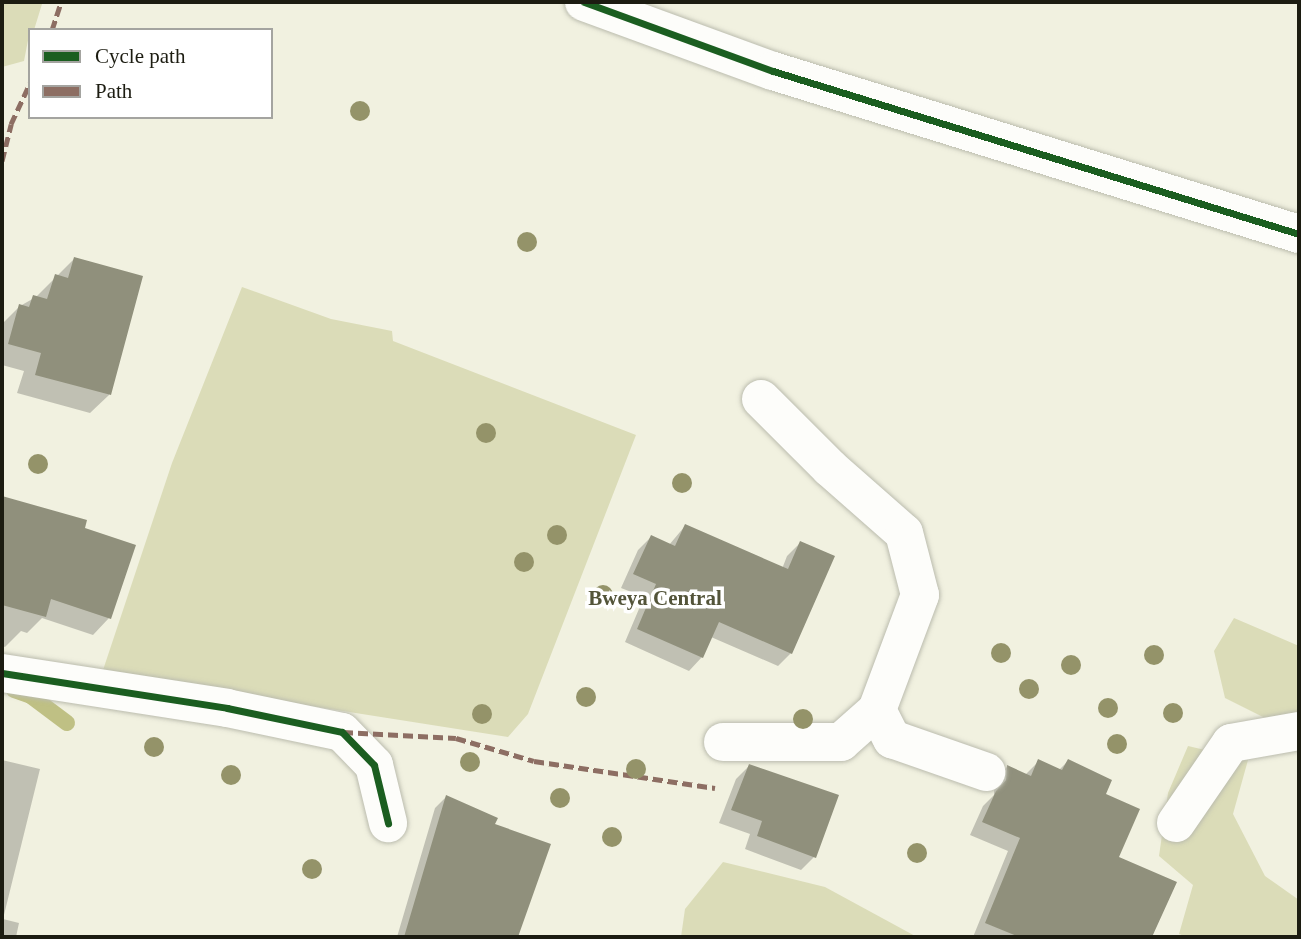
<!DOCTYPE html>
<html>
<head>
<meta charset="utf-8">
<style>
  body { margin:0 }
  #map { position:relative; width:1301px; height:939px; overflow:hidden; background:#f1f1e0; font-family:Georgia,serif }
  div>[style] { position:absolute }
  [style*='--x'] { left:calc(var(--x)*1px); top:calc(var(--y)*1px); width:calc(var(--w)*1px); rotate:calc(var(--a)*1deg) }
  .green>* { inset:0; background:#dbdcb8 }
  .shadow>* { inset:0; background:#0003 }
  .stream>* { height:16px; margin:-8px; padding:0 8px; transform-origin:8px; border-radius:8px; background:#bfc084 }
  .building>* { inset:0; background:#90907c }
  .roads { filter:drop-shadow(0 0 2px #bbbcae) drop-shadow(0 0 2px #bbbcae) }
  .minor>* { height:38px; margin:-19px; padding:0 19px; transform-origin:19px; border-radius:19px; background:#fdfdfa }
  .quiet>* { height:5px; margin-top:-2.5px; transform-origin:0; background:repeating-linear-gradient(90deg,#8d6e63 0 10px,transparent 0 15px) }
  .cycleway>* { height:7px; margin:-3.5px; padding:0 3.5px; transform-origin:3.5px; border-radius:3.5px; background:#1b5e20 }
  .trees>* { width:20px; height:20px; margin:-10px; border-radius:50%; background:#949369 }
  span { translate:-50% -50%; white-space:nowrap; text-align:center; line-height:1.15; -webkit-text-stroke:7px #fff; paint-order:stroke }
  .quarter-label { font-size:21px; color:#535439; font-weight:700 }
  .frame { position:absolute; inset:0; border:4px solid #1c1c11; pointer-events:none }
  .legend { position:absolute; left:28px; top:28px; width:245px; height:91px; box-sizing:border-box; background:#fff; border:2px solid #a4a4a0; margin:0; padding:9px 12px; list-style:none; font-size:21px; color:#1c1c11 }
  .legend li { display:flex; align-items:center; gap:14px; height:35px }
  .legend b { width:35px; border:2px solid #a4a4a0 }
</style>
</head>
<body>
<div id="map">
  <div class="green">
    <div style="clip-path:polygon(2px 2px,42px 4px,34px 30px,30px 30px,24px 61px,2px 67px)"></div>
    <div style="clip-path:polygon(242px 287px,331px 319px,392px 331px,393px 341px,636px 435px,528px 714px,508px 737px,102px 673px,172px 463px)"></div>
    <div style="clip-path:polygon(1234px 618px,1299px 646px,1299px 752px,1295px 733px,1225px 698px,1214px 651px)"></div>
    <div style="clip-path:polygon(1188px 746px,1248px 760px,1233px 814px,1265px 876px,1299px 900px,1299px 937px,1187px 937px,1179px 934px,1193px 885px,1159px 856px,1168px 793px)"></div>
    <div style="clip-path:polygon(723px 862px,825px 887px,917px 937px,681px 937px,685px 909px)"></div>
  </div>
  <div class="shadow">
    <div style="clip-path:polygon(74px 259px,141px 278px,109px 395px,90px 413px,17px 393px,24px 371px,2px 365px,2px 324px,20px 306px,36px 297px)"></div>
    <div style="clip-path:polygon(2px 498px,85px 521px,83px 529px,109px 618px,93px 635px,42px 618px,27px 633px,21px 631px,5px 647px,2px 646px)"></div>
    <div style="clip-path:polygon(685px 526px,782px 569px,787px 556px,800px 543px,791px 653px,778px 666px,711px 637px,702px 657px,689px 671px,625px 642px,644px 597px,621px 588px,638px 550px,651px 537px,669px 545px)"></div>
    <div style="clip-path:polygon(2px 760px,40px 769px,3px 919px,19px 923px,16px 937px,2px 937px)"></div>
    <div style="clip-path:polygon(1039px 761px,1059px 770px,1068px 761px,1104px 795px,1117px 858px,1174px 883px,1150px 937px,973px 937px,1008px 851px,970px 835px,983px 806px,994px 795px,994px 780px,1007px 767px,1025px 775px)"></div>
    <div style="clip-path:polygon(749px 766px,814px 857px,801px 870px,745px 849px,750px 834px,719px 823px,736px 779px)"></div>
    <div style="clip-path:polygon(446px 797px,492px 825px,549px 845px,517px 937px,397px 937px,435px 808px)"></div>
  </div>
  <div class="stream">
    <div style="--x:14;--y:690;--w:18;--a:19"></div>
    <div style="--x:31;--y:696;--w:45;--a:36.9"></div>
  </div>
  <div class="building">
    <div style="clip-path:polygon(74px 257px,143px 276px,111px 395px,35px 375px,41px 353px,8px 344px,19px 304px,29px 307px,33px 295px,47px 299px,55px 274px,68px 278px)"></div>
    <div style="clip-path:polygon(2px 496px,87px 520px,85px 528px,136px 545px,111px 619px,51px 599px,46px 617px,2px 605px)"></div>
    <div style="clip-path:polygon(685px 524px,788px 569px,800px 541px,835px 556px,792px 654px,719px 622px,703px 658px,637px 629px,656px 584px,633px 574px,651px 535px,675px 546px)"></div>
    <div style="clip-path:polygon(1038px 759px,1062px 770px,1068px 759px,1112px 780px,1106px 794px,1140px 809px,1119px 857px,1177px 882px,1152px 937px,1019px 937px,985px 923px,1020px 838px,982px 822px,996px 791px,1006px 780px,1007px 765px,1031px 776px)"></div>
    <div style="clip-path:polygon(749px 764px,839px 795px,816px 858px,757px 836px,762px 821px,731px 810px)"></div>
    <div style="clip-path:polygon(446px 795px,498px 818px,495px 824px,551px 844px,518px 937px,404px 937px)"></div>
  </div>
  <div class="roads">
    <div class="minor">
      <div style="--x:584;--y:2;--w:201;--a:20.1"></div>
      <div style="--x:773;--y:71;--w:551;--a:17.22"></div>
      <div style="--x:761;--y:399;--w:98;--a:45"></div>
      <div style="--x:830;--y:468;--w:98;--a:41.3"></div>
      <div style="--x:904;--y:533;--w:64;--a:75.5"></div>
      <div style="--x:920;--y:595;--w:123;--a:110.5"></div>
      <div style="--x:877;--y:710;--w:33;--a:63"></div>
      <div style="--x:892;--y:739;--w:100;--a:19.3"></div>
      <div style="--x:2;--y:673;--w:228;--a:8.8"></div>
      <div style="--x:227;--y:708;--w:117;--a:11.8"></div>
      <div style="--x:342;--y:732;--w:46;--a:45.9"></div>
      <div style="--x:374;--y:765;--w:60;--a:76.4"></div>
      <div style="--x:723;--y:742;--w:118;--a:0"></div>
      <div style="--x:841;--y:742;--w:48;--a:-41.6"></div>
      <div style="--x:1176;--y:823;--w:97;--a:-55.5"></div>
      <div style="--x:1231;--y:743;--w:69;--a:-10"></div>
    </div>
  </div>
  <div class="quiet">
    <div style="--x:52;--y:30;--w:29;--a:-72"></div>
    <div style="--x:2;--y:161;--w:38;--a:-76"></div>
    <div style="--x:11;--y:124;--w:45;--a:-65.1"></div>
    <div style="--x:343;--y:732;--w:113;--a:3"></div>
    <div style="--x:456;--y:738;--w:81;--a:16.4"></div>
    <div style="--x:534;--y:761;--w:183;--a:8.5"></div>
  </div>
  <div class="cycleway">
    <div style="--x:584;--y:2;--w:201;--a:20.1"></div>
    <div style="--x:773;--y:71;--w:551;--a:17.22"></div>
    <div style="--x:2;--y:673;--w:228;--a:8.8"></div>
    <div style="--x:227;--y:708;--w:117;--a:11.8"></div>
    <div style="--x:342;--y:732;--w:46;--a:45.9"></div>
    <div style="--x:374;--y:765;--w:60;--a:76.4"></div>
  </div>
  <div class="trees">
    <div style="left:360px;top:111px"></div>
    <div style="left:527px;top:242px"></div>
    <div style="left:486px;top:433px"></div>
    <div style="left:38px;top:464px"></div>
    <div style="left:682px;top:483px"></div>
    <div style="left:557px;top:535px"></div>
    <div style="left:524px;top:562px"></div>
    <div style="left:603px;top:595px"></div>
    <div style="left:1001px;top:653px"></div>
    <div style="left:1154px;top:655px"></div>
    <div style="left:1071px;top:665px"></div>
    <div style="left:1029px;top:689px"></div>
    <div style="left:586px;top:697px"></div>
    <div style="left:1108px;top:708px"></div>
    <div style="left:1173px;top:713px"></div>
    <div style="left:482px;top:714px"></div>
    <div style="left:803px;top:719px"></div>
    <div style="left:1117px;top:744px"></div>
    <div style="left:154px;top:747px"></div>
    <div style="left:470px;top:762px"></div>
    <div style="left:636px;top:769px"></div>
    <div style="left:231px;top:775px"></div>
    <div style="left:560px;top:798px"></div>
    <div style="left:612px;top:837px"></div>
    <div style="left:917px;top:853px"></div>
    <div style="left:312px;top:869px"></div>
  </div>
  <div class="quarter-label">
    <span style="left:655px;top:598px">Bweya Central</span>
  </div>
  <div class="frame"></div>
  <ul class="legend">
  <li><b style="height:9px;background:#1b5e20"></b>Cycle path</li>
  <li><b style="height:9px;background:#8d6e63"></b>Path</li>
  </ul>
</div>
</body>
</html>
